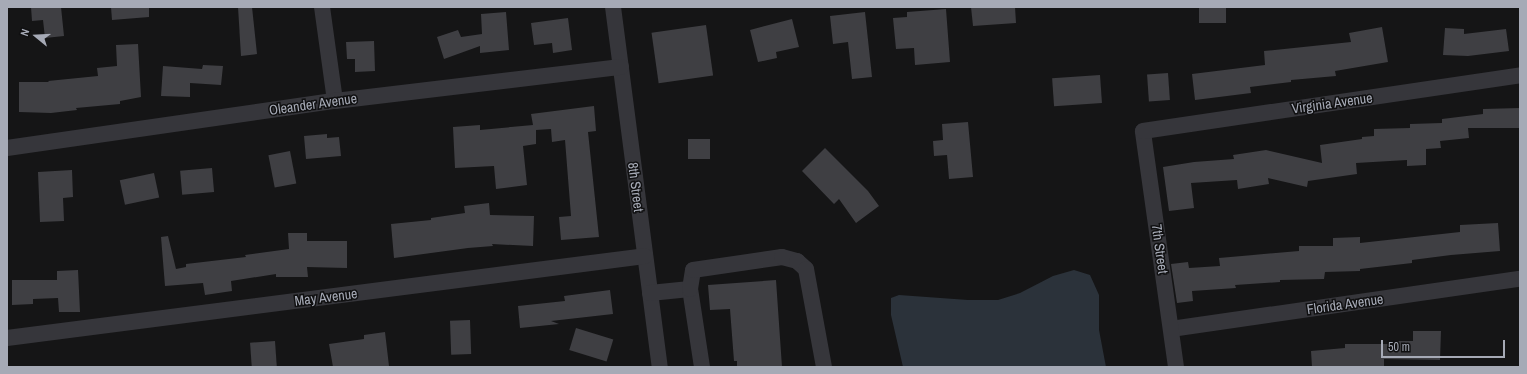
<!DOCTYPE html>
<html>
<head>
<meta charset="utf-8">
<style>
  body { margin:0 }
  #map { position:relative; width:1527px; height:374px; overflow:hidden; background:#151516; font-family:"Archivo Narrow",sans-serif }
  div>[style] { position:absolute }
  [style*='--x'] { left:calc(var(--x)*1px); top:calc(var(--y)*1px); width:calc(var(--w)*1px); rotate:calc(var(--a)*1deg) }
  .water>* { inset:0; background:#2b323a }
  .building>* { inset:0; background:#3f3f43; transform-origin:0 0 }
  .minor>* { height:16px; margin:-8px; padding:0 8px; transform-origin:8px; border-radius:8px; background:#36363b }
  span { translate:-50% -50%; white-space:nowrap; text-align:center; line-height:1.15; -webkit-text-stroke:3px #101011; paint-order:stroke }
  .street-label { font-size:14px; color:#a6aab6 }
  .frame { position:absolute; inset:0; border:8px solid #a6aab6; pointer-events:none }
  .north { position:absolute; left:16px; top:16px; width:40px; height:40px; -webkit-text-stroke:3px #101011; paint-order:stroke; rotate:288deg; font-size:11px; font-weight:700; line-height:16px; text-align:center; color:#a6aab6 }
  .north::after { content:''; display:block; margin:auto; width:14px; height:18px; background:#a6aab6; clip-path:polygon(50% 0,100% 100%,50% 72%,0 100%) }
  .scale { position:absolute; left:1381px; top:340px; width:124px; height:18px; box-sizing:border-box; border:2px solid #a6aab6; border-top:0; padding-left:5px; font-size:12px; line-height:14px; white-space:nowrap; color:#a6aab6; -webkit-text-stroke:3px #101011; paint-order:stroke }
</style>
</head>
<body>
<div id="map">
  <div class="water">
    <div style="clip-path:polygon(1074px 270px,1090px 275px,1099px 295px,1099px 330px,1106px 367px,903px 367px,891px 315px,891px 298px,899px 295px,968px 300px,998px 300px,1020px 293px,1053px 276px)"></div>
  </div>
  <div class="building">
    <div style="clip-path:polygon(31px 7px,61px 7px,64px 36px,45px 38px,43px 20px,32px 21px)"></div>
    <div style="clip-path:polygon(111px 7px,149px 7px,149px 17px,112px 20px)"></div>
    <div style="clip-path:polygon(238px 7px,252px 7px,257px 54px,241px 56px)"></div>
    <div style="clip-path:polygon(971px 7px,1015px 7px,1016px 23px,973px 26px)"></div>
    <div style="left:1199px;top:7px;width:27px;height:16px"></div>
    <div style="clip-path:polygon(946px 9px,950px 62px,915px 65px,914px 48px,896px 49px,893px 18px,907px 17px,907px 12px)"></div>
    <div style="clip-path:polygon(506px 12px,509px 50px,480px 53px,480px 46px,444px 59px,437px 37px,458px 30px,461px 37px,482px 34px,481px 14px)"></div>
    <div style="clip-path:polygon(865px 12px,872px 77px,852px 79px,848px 42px,833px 44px,830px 16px)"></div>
    <div style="clip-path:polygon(568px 18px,572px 50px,553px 53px,552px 43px,534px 45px,531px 23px)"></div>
    <div style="clip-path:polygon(792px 19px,799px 47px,776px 52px,777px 58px,758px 62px,750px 30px)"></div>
    <div style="left:706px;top:25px;width:51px;height:55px;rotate:82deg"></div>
    <div style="clip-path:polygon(1382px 27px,1388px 62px,1335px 71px,1336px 76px,1291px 80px,1291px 82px,1250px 87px,1251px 93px,1195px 100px,1192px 74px,1265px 65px,1264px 51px,1351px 42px,1349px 33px)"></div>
    <div style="clip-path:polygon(1445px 28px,1464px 29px,1464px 34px,1506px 29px,1509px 51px,1468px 56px,1443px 55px)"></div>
    <div style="clip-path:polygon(374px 41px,375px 71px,355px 72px,355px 59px,347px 59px,346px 42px)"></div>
    <div style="clip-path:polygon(138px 44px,141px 97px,120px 101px,120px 104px,76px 108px,77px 110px,51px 113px,19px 112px,19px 82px,49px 82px,48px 81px,98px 76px,97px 68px,117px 66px,116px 45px)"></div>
    <div style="clip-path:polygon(203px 65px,223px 66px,221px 85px,190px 83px,190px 97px,161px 96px,163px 66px,202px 69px)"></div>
    <div style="left:1168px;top:73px;width:27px;height:21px;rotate:86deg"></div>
    <div style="left:1100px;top:75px;width:28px;height:48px;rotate:86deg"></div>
    <div style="clip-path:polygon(594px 106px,596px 131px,588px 132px,599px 237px,561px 240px,559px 217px,571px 216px,565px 140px,552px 142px,551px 129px,536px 130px,536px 144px,523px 146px,527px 185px,496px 189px,494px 166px,455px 168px,453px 127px,480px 125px,480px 130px,533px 125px,531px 114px)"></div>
    <div style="clip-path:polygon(1520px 108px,1520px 128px,1468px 128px,1469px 138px,1440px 141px,1441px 148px,1426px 149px,1426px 165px,1407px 166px,1407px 160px,1356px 163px,1357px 174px,1308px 181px,1307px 187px,1268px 178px,1269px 184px,1238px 189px,1237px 180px,1191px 183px,1194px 208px,1169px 211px,1163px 167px,1194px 162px,1234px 159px,1233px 155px,1266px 150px,1322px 163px,1320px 145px,1362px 139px,1362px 137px,1374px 136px,1374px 129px,1410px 128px,1410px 124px,1442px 123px,1442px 119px,1483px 114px,1483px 109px)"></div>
    <div style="clip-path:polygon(968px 122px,973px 177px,949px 179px,947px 155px,934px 156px,933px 141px,943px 140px,942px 124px)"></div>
    <div style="clip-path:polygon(327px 134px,327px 138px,339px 137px,341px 156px,306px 159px,304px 136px)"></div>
    <div style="left:688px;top:139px;width:22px;height:20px"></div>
    <div style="clip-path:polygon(825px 148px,868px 191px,879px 206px,856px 223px,839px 199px,834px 204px,802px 171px)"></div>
    <div style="left:290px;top:151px;width:33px;height:22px;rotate:79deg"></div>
    <div style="left:212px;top:168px;width:24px;height:32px;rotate:85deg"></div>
    <div style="clip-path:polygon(72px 170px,73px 197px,63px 198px,64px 221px,40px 222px,38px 172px)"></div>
    <div style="left:154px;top:173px;width:25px;height:35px;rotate:78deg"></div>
    <div style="clip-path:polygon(489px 203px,490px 215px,534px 216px,533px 246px,492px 244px,493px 246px,468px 248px,394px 258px,391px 224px,431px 220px,431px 218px,465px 213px,464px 206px)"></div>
    <div style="clip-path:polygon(1498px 223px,1500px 251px,1451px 255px,1412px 260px,1412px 263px,1360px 269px,1360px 271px,1325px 272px,1324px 279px,1280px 280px,1280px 282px,1235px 285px,1236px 288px,1192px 291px,1193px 301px,1177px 303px,1171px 264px,1188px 262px,1189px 268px,1220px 266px,1219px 258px,1299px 251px,1299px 246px,1333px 246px,1333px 238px,1360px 237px,1360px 243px,1460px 232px,1460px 225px)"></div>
    <div style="clip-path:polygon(288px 233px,307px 233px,307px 241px,347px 241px,347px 268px,307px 267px,308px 277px,276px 277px,276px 274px,231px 281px,232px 291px,205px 295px,203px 283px,165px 286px,161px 237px,168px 236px,176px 269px,186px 267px,186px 264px,246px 257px,245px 255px,289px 249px)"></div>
    <div style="clip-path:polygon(78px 270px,80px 312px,59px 312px,58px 298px,33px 299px,33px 304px,12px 305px,12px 280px,57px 280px,57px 271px)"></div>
    <div style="clip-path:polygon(776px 280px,782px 367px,737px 367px,737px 361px,734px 361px,730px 309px,710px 310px,708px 285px)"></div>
    <div style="clip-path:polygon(610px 290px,613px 314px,551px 321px,559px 324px,520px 328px,518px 306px,565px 301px,564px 296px)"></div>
    <div style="left:470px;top:320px;width:34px;height:20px;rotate:88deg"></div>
    <div style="left:576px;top:328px;width:39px;height:23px;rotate:17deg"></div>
    <div style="clip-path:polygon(1413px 331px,1441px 331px,1440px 360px,1384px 359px,1384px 367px,1312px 367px,1311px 351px,1345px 348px,1345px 344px,1394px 344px,1394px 341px,1413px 341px)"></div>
    <div style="clip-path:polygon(385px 332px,389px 366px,333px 367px,329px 344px,364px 339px,364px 335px)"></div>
    <div style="left:275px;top:341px;width:26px;height:25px;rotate:86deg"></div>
  </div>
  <div class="minor">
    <div style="--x:322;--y:7;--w:95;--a:82.1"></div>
    <div style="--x:613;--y:7;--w:363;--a:82.6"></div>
    <div style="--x:7;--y:148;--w:331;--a:-8.2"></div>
    <div style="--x:335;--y:101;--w:288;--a:-6.8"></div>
    <div style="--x:650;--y:293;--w:40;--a:-5.7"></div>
    <div style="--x:1171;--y:329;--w:353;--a:-8.2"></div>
    <div style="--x:7;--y:338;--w:643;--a:-7.32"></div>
    <div style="--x:702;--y:367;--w:79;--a:-98.7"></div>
    <div style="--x:690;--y:289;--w:19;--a:-81"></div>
    <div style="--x:693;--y:270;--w:90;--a:-8.3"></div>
    <div style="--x:782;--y:257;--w:16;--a:15"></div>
    <div style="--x:797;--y:261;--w:12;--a:42"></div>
    <div style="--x:806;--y:269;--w:100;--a:79.6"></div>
    <div style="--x:1176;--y:367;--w:238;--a:-98"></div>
    <div style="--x:1143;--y:131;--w:381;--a:-8.4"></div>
  </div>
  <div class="street-label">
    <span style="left:1332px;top:103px;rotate:-8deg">Virginia Avenue</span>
    <span style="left:313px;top:104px;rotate:-8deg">Oleander Avenue</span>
    <span style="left:636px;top:187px;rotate:83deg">8th Street</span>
    <span style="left:1160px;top:249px;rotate:82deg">7th Street</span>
    <span style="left:326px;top:297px;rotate:-7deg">May Avenue</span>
    <span style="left:1345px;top:304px;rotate:-8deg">Florida Avenue</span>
  </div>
  <div class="frame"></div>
  <div class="north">N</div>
  <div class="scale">50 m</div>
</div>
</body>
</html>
